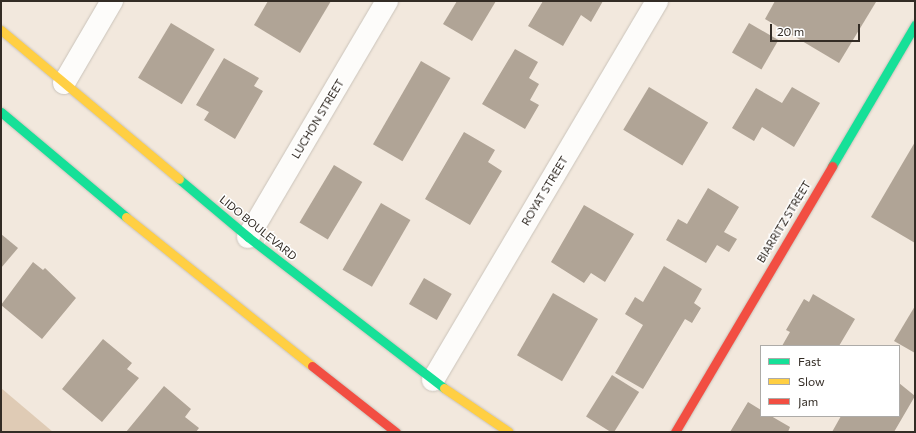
<!DOCTYPE html>
<html>
<head>
<meta charset="utf-8">
<style>
  body { margin:0 }
  #map { position:relative; width:916px; height:433px; overflow:hidden; background:#f2e8dd; font-family:Commissioner,sans-serif }
  div>[style] { position:absolute }
  [style*='--x'] { left:calc(var(--x)*1px); top:calc(var(--y)*1px); width:calc(var(--w)*1px); rotate:calc(var(--a)*1deg) }
  .green>* { inset:0; background:#dfcbb5 }
  .building>* { inset:0; background:#b0a496; transform-origin:0 0 }
  .roads { filter:drop-shadow(0 0 1px #cac3ba) drop-shadow(0 0 1px #cac3ba) }
  .street>* { height:22px; margin:-11px; padding:0 11px; transform-origin:11px; border-radius:11px; background:#fdfcfa }
  .fast>* { height:9px; margin:-4.5px; padding:0 4.5px; transform-origin:4.5px; border-radius:4.5px; background:#16e098 }
  .slow>* { height:9px; margin:-4.5px; padding:0 4.5px; transform-origin:4.5px; border-radius:4.5px; background:#ffcf43 }
  .jam>* { height:9px; margin:-4.5px; padding:0 4.5px; transform-origin:4.5px; border-radius:4.5px; background:#f24e42 }
  span { translate:-50% -50%; white-space:nowrap; text-align:center; line-height:1.15; -webkit-text-stroke:3px #fff; paint-order:stroke }
  .street-label { font-size:11px; color:#332c25 }
  .frame { position:absolute; inset:0; border:2px solid #332c25; pointer-events:none }
  .legend { position:absolute; left:760px; top:345px; width:140px; height:72px; box-sizing:border-box; background:#fff; border:1px solid #adaba8; margin:0; padding:5px 7px; list-style:none; font-size:12px; color:#332c25 }
  .legend li { display:flex; align-items:center; gap:8px; height:20px }
  .legend b { width:20px; border:1px solid #adaba8 }
  .scale { position:absolute; left:770px; top:24px; width:90px; height:18px; box-sizing:border-box; border:2px solid #332c25; border-top:0; padding-left:5px; font-size:12px; line-height:14px; white-space:nowrap; color:#332c25; -webkit-text-stroke:3px #fff; paint-order:stroke }
</style>
</head>
<body>
<div id="map">
  <div class="green">
    <div style="clip-path:polygon(1px 388px,53px 432px,1px 432px)"></div>
  </div>
  <div class="building">
    <div style="clip-path:polygon(268px 1px,331px 1px,300px 53px,254px 25px)"></div>
    <div style="clip-path:polygon(457px 1px,496px 1px,472px 41px,443px 24px)"></div>
    <div style="clip-path:polygon(543px 1px,603px 1px,591px 22px,581px 15px,563px 46px,528px 26px)"></div>
    <div style="clip-path:polygon(775px 1px,875px 1px,876px 2px,839px 63px,765px 19px)"></div>
    <div style="left:171px;top:23px;width:51px;height:64px;rotate:31deg"></div>
    <div style="left:749px;top:23px;width:34px;height:34px;rotate:30deg"></div>
    <div style="clip-path:polygon(515px 49px,538px 62px,529px 78px,539px 84px,530px 100px,539px 105px,525px 129px,482px 104px)"></div>
    <div style="clip-path:polygon(224px 58px,259px 78px,254px 86px,263px 91px,235px 139px,204px 120px,209px 112px,196px 105px)"></div>
    <div style="left:421px;top:61px;width:34px;height:96px;rotate:30deg"></div>
    <div style="left:649px;top:87px;width:69px;height:50px;rotate:31deg"></div>
    <div style="clip-path:polygon(792px 87px,820px 103px,794px 147px,762px 127px,754px 141px,732px 128px,756px 88px,782px 103px)"></div>
    <div style="clip-path:polygon(464px 132px,495px 150px,488px 162px,502px 171px,470px 225px,425px 199px)"></div>
    <div style="clip-path:polygon(915px 142px,915px 243px,871px 217px)"></div>
    <div style="left:334px;top:165px;width:33px;height:67px;rotate:31deg"></div>
    <div style="clip-path:polygon(708px 188px,739px 207px,724px 232px,737px 239px,729px 252px,717px 245px,706px 263px,666px 240px,678px 219px,687px 224px)"></div>
    <div style="left:381px;top:203px;width:34px;height:77px;rotate:30deg"></div>
    <div style="clip-path:polygon(584px 205px,634px 234px,605px 282px,591px 273px,584px 283px,551px 262px)"></div>
    <div style="clip-path:polygon(1px 234px,18px 248px,1px 268px)"></div>
    <div style="clip-path:polygon(33px 262px,43px 270px,45px 268px,76px 298px,42px 339px,1px 305px)"></div>
    <div style="clip-path:polygon(664px 266px,702px 289px,694px 303px,701px 308px,692px 323px,685px 319px,643px 389px,615px 373px,643px 325px,625px 314px,635px 297px,643px 302px)"></div>
    <div style="left:424px;top:278px;width:32px;height:30px;rotate:30deg"></div>
    <div style="left:553px;top:293px;width:52px;height:72px;rotate:30deg"></div>
    <div style="clip-path:polygon(813px 294px,855px 319px,839px 346px,782px 346px,790px 332px,786px 330px,804px 299px,809px 302px)"></div>
    <div style="clip-path:polygon(915px 306px,915px 353px,894px 341px)"></div>
    <div style="clip-path:polygon(103px 339px,132px 363px,127px 369px,139px 378px,102px 422px,62px 389px)"></div>
    <div style="left:612px;top:375px;width:32px;height:49px;rotate:32deg"></div>
    <div style="clip-path:polygon(899px 383px,915px 396px,894px 432px,832px 432px,841px 416px,899px 416px)"></div>
    <div style="clip-path:polygon(164px 386px,191px 409px,185px 417px,199px 428px,196px 432px,126px 432px)"></div>
    <div style="clip-path:polygon(748px 402px,761px 410px,761px 416px,771px 416px,790px 427px,788px 432px,730px 432px)"></div>
  </div>
  <div class="roads">
    <div class="street">
      <div style="--x:64;--y:83;--w:95;--a:-59.7"></div>
      <div style="--x:248;--y:237;--w:274;--a:-59.5"></div>
      <div style="--x:433;--y:380;--w:440;--a:-59.4"></div>
    </div>
    <div class="fast">
      <div style="--x:1;--y:112;--w:163;--a:40"></div>
      <div style="--x:832;--y:166;--w:164;--a:-59.5"></div>
      <div style="--x:179;--y:179;--w:90;--a:40"></div>
      <div style="--x:248;--y:237;--w:247;--a:37.6"></div>
    </div>
    <div class="slow">
      <div style="--x:1;--y:30;--w:232;--a:39.9"></div>
      <div style="--x:126;--y:217;--w:238;--a:38.7"></div>
      <div style="--x:444;--y:388;--w:78;--a:34.1"></div>
    </div>
    <div class="jam">
      <div style="--x:312;--y:366;--w:107;--a:38.2"></div>
      <div style="--x:675;--y:432;--w:309;--a:-59.4"></div>
    </div>
  </div>
  <div class="street-label">
    <span style="left:318px;top:119px;rotate:-59deg">LUCHON STREET</span>
    <span style="left:545px;top:191px;rotate:-59deg">ROYAT STREET</span>
    <span style="left:784px;top:222px;rotate:-59deg">BIARRITZ STREET</span>
    <span style="left:258px;top:228px;rotate:39deg">LIDO BOULEVARD</span>
  </div>
  <div class="frame"></div>
  <ul class="legend">
  <li><b style="height:5px;background:#16e098"></b>Fast</li>
  <li><b style="height:5px;background:#ffcf43"></b>Slow</li>
  <li><b style="height:5px;background:#f24e42"></b>Jam</li>
  </ul>
  <div class="scale">20 m</div>
</div>
</body>
</html>
